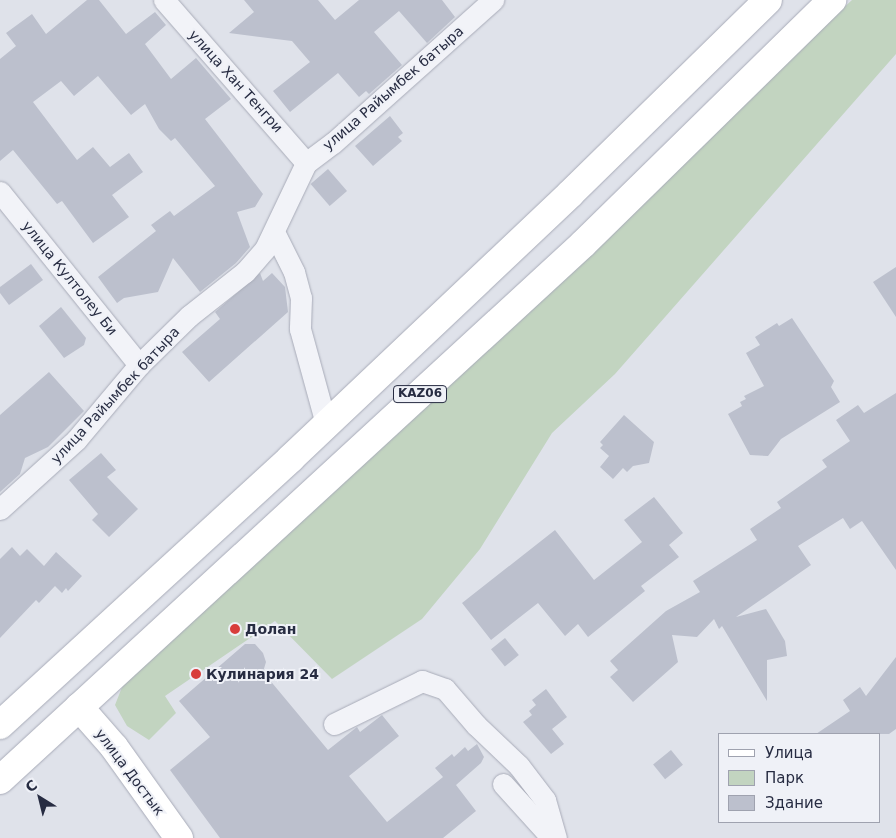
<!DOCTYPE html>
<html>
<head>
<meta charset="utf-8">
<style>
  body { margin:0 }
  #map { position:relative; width:896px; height:838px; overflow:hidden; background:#dfe2ea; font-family:"DejaVu Sans",sans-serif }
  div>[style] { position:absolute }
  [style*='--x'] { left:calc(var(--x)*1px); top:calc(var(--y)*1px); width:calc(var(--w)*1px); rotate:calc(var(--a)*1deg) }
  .green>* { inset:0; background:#c2d4c0 }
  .building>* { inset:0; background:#bcc0cd; transform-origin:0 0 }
  .roads { filter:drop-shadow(0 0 1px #a8abb8) drop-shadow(0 0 1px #a8abb8) }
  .minor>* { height:21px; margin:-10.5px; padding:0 10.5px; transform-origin:10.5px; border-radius:10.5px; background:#f2f3f8 }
  .secondary>* { height:28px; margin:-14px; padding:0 14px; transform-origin:14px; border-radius:14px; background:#fff }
  .trunk>* { height:28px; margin:-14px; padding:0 14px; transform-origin:14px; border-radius:14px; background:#fff }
  .dots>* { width:14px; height:14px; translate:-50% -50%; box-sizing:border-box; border:2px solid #eff1f7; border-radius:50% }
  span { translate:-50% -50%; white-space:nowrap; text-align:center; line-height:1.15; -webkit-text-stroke:4px #eff1f7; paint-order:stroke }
  .shield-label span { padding:1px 4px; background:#eff1f7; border:1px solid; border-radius:4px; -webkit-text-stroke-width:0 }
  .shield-label { font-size:12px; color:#272c42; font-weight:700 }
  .street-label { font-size:14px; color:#272c42 }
  .poi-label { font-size:14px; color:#272c42; font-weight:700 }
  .left { translate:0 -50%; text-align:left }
  .legend { position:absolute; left:718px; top:733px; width:162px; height:90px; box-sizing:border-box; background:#eff1f7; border:1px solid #9fa2af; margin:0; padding:6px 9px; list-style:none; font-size:15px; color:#272c42 }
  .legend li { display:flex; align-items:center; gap:10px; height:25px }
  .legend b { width:25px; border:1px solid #9fa2af }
  .north { position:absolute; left:15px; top:773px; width:50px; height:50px; -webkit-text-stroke:4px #eff1f7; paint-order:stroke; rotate:324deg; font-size:14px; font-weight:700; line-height:20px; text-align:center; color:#272c42 }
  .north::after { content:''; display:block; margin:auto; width:18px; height:22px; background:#272c42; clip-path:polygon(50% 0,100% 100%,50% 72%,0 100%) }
</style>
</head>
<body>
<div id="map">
  <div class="green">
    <div style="clip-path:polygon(852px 0,896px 0,896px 54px,615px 374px,552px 433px,480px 549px,422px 619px,332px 679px,275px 621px,165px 696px,176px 713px,149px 740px,127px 726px,115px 705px,130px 667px)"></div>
  </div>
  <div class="building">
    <div style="clip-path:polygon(87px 0,99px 0,126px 34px,155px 12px,166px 25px,145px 44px,171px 79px,196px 58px,231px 99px,205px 119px,263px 194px,255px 207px,237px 212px,250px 247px,236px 263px,200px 292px,173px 258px,158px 292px,124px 298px,117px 303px,98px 277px,156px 231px,151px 225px,170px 211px,174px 216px,215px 186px,175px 138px,171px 141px,159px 129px,145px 104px,131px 115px,98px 76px,74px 96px,61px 81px,33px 102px,77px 160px,93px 147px,110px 167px,129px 153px,143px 172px,112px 195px,129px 217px,93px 243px,62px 201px,57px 204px,13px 150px,0 161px,0 59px,16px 46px,6px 33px,32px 14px,46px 34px)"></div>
    <div style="clip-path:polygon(244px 0,318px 0,335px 20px,359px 0,442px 0,455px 17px,427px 43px,399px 11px,374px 32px,402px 65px,369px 94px,366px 91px,359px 97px,338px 73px,290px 112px,273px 91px,310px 62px,292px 41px,229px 33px,254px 12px)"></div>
    <div style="clip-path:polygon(390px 116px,403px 133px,398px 137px,402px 141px,373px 166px,355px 146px)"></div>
    <div style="left:328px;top:169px;width:29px;height:23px;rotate:49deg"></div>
    <div style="clip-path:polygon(31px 264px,43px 280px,9px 305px,0 293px,0 287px)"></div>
    <div style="clip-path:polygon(896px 267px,896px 317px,873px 282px)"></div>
    <div style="clip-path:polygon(260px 273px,263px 281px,272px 273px,285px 287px,288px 312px,209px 382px,182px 352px,220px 319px,215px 312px)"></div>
    <div style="clip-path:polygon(61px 307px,86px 338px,84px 345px,64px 358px,39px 326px)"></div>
    <div style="clip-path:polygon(792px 318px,834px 381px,831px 387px,840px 402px,781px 439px,768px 456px,750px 455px,728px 414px,742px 406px,740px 402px,746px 399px,744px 396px,764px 386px,746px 353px,760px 345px,755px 337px,777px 323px,779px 326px)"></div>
    <div style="clip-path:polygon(49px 372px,84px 411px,48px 447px,25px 458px,20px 474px,0 492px,0 415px)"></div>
    <div style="clip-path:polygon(896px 393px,896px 570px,862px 521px,850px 529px,843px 518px,798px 546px,811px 565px,736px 617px,766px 609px,785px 641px,787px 656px,767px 660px,767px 701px,722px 626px,719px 629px,714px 619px,697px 637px,672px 635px,678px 662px,633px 702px,610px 677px,618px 670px,610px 661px,666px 611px,700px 592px,693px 581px,757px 540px,750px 529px,781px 508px,777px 502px,827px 467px,822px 460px,850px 441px,836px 420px,858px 405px,864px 413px)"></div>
    <div style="clip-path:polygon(624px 415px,654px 442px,649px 463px,633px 466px,627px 472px,623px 468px,613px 479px,600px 467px,609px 456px,600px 448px,603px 445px,600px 442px)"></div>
    <div style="clip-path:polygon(101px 453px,116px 470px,107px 477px,138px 509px,109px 537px,92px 520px,98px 514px,69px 480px)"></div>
    <div style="clip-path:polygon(654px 497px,683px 533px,669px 545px,679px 557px,641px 586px,645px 591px,588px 637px,578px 624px,565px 636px,538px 603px,491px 640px,462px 603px,555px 530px,594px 580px,642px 542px,624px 520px)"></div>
    <div style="clip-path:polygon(12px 547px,20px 556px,27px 549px,44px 566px,56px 552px,82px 576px,68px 591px,66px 588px,62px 593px,55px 586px,39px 603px,36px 600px,0 638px,0 559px)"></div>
    <div style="left:505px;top:638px;width:22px;height:18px;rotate:51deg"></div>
    <div style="clip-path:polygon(245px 644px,255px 644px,263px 653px,266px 662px,263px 672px,328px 750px,357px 727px,360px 732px,382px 715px,399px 736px,349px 776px,387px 822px,443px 777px,435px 768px,452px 754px,454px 757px,465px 747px,468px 751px,477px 744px,484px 757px,481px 763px,456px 785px,476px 811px,443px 838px,220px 838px,170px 770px,210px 737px,179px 701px)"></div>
    <div style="clip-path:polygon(896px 657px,896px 729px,889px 734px,816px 734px,850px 711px,843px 700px,860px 687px,866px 696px)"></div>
    <div style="clip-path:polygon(546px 689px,567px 717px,552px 729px,564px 744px,551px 754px,523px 722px,532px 715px,529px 711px,536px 705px,532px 700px)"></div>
    <div style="left:671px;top:750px;width:19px;height:23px;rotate:51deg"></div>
  </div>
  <div class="roads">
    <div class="minor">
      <div style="--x:164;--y:0;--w:216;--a:48.9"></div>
      <div style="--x:0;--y:192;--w:222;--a:51.2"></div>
      <div style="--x:274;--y:232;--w:45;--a:63.4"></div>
      <div style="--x:294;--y:272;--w:27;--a:75"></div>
      <div style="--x:301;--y:298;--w:31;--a:92"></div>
      <div style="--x:300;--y:329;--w:98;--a:74.7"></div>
      <div style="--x:0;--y:509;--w:103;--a:-42.2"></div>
      <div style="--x:76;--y:440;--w:98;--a:-50"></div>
      <div style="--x:139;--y:365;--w:70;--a:-44.4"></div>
      <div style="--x:189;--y:316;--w:71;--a:-38.2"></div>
      <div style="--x:245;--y:272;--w:30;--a:-49"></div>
      <div style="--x:265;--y:249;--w:95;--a:-64.5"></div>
      <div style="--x:306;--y:163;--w:34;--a:-37"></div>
      <div style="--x:333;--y:143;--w:215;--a:-41.8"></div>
      <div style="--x:334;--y:724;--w:98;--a:-26"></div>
      <div style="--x:422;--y:681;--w:24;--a:19"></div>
      <div style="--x:445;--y:689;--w:48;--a:49.3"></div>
      <div style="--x:476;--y:725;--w:59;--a:43.6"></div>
      <div style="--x:519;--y:766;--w:43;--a:52.6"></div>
      <div style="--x:545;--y:800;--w:40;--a:74"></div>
      <div style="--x:503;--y:784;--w:73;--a:47.8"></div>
    </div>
    <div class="secondary">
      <div style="--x:79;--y:707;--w:53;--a:48.8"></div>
      <div style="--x:114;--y:747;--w:112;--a:54.5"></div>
    </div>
    <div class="trunk">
      <div style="--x:0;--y:725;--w:394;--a:-42.5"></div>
      <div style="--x:290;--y:459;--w:386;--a:-43.4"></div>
      <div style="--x:570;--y:194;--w:277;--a:-44.4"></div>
      <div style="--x:0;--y:780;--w:792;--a:-42.59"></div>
      <div style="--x:583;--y:244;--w:349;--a:-44.4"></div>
    </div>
  </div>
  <div class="dots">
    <div style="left:235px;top:629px;background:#d83d3b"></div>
    <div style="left:196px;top:674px;background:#d83d3b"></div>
  </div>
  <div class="shield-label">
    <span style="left:420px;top:394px">KАZ06</span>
  </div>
  <div class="street-label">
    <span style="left:236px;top:81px;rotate:48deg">улица Хан Тенгри</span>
    <span style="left:393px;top:88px;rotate:-41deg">улица Райымбек батыра</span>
    <span style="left:70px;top:278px;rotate:51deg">улица Култолеу Би</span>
    <span style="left:115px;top:395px;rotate:-47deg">улица Райымбек батыра</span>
    <span style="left:130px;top:772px;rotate:53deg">улица Достык</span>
  </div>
  <div class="poi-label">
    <span class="left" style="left:245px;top:629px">Долан</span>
    <span class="left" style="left:206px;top:674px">Кулинария 24</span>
  </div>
  <ul class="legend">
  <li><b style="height:6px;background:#fff"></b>Улица</li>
  <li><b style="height:14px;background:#c2d4c0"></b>Парк</li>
  <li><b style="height:14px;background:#bcc0cd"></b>Здание</li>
  </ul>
  <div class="north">С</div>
</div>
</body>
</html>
